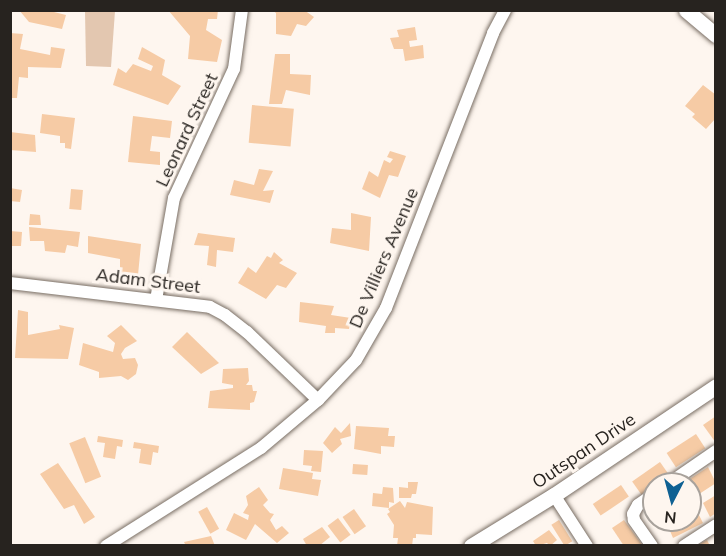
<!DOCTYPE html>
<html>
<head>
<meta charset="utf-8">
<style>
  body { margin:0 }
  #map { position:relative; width:726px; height:556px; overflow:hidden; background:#fef6ef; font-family:Mulish,sans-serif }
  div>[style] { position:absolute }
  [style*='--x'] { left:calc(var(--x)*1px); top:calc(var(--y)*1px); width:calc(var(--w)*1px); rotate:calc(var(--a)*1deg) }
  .green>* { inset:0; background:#e3c7b0 }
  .building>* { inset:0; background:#f6cba5; transform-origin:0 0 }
  .roads { filter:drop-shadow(0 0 2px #786d63) drop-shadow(0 0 2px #786d63) }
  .minor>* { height:12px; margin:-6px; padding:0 6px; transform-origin:6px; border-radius:6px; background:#fff }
  .tertiary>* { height:15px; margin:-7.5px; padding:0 7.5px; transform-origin:7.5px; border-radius:7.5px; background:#fff }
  span { translate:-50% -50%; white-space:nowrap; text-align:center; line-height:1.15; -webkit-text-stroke:6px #fef6ef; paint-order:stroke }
  .street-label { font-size:18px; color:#27231f }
  .frame { position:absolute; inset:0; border:12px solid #27231f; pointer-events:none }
  .north { position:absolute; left:642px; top:472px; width:60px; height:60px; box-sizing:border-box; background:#fef6ef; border:2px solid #a8a29c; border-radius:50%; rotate:186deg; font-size:16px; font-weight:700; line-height:24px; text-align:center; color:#27231f }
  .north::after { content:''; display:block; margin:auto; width:21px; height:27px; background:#0f6193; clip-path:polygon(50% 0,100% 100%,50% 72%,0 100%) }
</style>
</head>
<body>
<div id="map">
  <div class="green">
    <div style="clip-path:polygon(85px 11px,115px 11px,111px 67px,86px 66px)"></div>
  </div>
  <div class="building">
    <div style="clip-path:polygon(19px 10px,46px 10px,66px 15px,62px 29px,29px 22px)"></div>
    <div style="clip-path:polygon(168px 10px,218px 10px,217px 19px,208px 19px,206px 30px,222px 40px,217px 62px,188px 59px,190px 36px)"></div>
    <div style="clip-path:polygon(272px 10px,304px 10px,314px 17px,306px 26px,297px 24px,291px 36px,276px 34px,276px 13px)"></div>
    <div style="clip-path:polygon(415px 27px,417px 40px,409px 41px,410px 47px,423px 45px,424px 58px,405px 61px,403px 49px,394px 49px,390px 38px,399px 37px,397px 30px)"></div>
    <div style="clip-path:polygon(10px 33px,23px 34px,20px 49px,50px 55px,51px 47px,65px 49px,61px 68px,28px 67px,28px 78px,19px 77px,17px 98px,10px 98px)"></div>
    <div style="clip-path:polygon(142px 47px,165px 60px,162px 75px,181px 86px,168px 105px,113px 85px,118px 68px,126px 73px,133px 64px,151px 71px,153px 66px,138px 59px)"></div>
    <div style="clip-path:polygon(275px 54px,290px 54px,290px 74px,311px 75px,310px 95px,286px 90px,282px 104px,269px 104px)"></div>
    <div style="clip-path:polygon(703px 85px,716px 95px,716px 118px,706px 129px,692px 117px,695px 114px,685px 106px)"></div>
    <div style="left:252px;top:105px;width:42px;height:38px;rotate:5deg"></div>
    <div style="clip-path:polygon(42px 114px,75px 118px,71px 149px,65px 148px,65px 143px,60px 143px,60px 136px,40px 133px)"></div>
    <div style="clip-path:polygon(133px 116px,172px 121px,170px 138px,152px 136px,150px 151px,160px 152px,160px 165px,128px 162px)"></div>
    <div style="clip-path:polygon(10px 132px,35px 135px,36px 152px,10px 150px)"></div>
    <div style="clip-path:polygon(390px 151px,406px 156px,398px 177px,389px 175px,380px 198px,362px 189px,369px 171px,378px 177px,384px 160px,390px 163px,393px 159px,387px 157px)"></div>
    <div style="clip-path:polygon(259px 169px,273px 171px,263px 191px,274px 190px,270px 203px,230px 195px,234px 180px,254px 185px)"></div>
    <div style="clip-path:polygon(10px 188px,22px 190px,20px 202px,10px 201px)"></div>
    <div style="left:71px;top:189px;width:12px;height:20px;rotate:5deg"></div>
    <div style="clip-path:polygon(351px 213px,371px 217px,369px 251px,330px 243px,332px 228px,351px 230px)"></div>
    <div style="clip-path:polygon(30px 214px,40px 215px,41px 225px,29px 225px)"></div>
    <div style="clip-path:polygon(29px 227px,80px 232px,78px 247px,67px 245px,65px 253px,45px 251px,44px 241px,30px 241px)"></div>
    <div style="clip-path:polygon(10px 231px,22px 232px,21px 246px,10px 246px)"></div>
    <div style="clip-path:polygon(198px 233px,235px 238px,233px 252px,217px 250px,216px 267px,207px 265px,209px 246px,194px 245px)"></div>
    <div style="clip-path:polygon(88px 236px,141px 244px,138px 275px,120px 274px,120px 259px,88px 253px)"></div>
    <div style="clip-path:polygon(274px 252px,283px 260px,279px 263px,297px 273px,286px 288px,277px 285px,266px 299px,238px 283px,248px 267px,256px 273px,267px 256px,271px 258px)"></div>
    <div style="clip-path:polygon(300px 302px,334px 306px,331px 315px,351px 318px,349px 329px,335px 328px,335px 333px,325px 333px,326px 326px,299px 322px)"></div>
    <div style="clip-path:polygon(18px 310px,28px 312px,28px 335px,60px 329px,59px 325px,74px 328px,68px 359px,15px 358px)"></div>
    <div style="clip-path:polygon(121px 325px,137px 341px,125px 348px,121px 354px,123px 359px,135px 358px,138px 365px,136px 374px,128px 380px,121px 376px,99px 378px,99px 372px,79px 365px,83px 343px,113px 352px,115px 343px,107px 336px)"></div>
    <div style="clip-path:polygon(187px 332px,219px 363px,201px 374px,172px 347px)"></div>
    <div style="clip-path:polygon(248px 368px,249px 381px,246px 385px,252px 385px,253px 391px,257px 391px,254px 402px,250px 403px,250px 410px,208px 408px,210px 391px,233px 388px,233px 385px,222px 383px,223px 369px)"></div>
    <div style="clip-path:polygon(716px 416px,716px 443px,703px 425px)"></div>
    <div style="clip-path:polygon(350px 423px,351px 436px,340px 439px,342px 444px,332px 453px,323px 443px,335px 427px,341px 433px)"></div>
    <div style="clip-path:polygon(356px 426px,389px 428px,388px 436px,395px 436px,394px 447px,381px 446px,381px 454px,354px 449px)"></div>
    <div style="left:696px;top:434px;width:17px;height:35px;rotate:57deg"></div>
    <div style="clip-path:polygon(98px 436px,123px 440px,122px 447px,117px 446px,115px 459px,103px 457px,105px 443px,97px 442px)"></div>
    <div style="left:85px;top:437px;width:43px;height:17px;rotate:68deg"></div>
    <div style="clip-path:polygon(134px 442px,159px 446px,158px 453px,153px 452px,151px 465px,139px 463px,141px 449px,133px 448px)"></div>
    <div style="clip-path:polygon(304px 450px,323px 451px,321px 472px,311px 471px,312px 466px,303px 465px)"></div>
    <div style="left:660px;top:462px;width:16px;height:34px;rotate:55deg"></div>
    <div style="clip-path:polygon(58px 463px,95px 517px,84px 524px,74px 505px,64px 509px,40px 474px)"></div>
    <div style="left:353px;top:464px;width:15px;height:10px;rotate:4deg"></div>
    <div style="clip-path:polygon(708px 467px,716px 483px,690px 500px,690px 484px,682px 484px)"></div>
    <div style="clip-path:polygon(283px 468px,313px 473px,312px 479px,321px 480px,318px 496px,279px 489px)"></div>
    <div style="clip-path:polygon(408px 482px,418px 482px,416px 494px,412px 494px,411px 498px,399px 498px,399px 487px,408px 488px)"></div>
    <div style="left:621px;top:485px;width:14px;height:34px;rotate:56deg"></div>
    <div style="clip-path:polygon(259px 487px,268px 500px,263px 505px,270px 513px,274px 514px,270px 520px,276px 530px,282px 526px,289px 533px,277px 543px,255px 524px,246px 540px,226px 530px,234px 513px,248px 520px,249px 515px,243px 513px,248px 505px,246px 496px)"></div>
    <div style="clip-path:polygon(383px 487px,393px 488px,394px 503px,389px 502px,389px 508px,372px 506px,373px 493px,382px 494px)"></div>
    <div style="clip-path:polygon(716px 495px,716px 513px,710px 517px,703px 503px)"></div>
    <div style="clip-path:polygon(400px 501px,405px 508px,407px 502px,433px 507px,432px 535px,416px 534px,416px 538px,413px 538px,412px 546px,397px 546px,398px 538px,393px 538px,394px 525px,387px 514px,390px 512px,388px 509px)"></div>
    <div style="clip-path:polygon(654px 504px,654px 520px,662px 520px,654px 526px,645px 510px)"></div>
    <div style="left:207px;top:507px;width:25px;height:10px;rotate:61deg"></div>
    <div style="left:354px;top:509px;width:21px;height:14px;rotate:55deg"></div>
    <div style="clip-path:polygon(697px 511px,703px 523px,673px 538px,668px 526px,680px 520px,690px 520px,690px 515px)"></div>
    <div style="left:338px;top:518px;width:21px;height:13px;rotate:53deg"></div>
    <div style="left:559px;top:520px;width:25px;height:9px;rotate:58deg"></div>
    <div style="clip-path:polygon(624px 520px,643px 546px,624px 546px,612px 528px)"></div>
    <div style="clip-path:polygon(322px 527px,330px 537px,319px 546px,307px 546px,303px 539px)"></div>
    <div style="clip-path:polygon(549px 530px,557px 540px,550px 546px,547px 543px,536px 546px,533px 541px)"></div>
    <div style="clip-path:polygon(211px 536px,215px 546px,186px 546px,184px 542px)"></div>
    <div style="clip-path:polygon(707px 540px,710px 546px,696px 546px)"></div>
  </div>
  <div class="roads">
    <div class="minor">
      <div style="--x:10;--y:283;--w:201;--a:6.8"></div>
      <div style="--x:210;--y:307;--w:17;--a:28"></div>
      <div style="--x:225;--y:315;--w:28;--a:38"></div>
      <div style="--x:247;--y:332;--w:98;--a:43.8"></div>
      <div style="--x:156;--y:300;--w:104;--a:-80"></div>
      <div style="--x:174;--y:198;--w:142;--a:-65.1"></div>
      <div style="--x:234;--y:69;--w:60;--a:-82.3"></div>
      <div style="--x:668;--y:484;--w:58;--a:-34.5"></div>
      <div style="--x:554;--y:495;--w:61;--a:57.1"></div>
      <div style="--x:106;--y:546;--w:183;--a:-32.3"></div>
      <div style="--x:261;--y:448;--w:75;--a:-40.1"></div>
      <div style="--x:318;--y:400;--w:55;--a:-46.5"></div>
      <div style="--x:356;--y:360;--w:60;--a:-60"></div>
      <div style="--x:386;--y:308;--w:295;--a:-68.7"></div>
      <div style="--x:493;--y:33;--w:26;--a:-62"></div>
      <div style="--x:652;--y:546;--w:32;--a:-125"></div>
      <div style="--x:634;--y:520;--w:6;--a:-99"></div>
      <div style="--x:633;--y:514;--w:10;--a:-61"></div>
      <div style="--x:638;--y:505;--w:19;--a:-35"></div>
      <div style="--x:684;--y:546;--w:38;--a:-33"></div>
    </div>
    <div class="tertiary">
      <div style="--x:686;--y:10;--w:39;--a:40"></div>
      <div style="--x:471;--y:546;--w:97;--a:-31.6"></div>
      <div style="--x:554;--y:495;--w:195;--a:-33.9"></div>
    </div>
  </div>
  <div class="street-label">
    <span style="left:187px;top:130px;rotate:-65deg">Leonard Street</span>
    <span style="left:384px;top:258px;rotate:-67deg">De Villiers Avenue</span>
    <span style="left:148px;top:281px;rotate:7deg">Adam Street</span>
    <span style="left:584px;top:451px;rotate:-34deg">Outspan Drive</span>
  </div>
  <div class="frame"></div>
  <div class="north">N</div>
</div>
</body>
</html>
